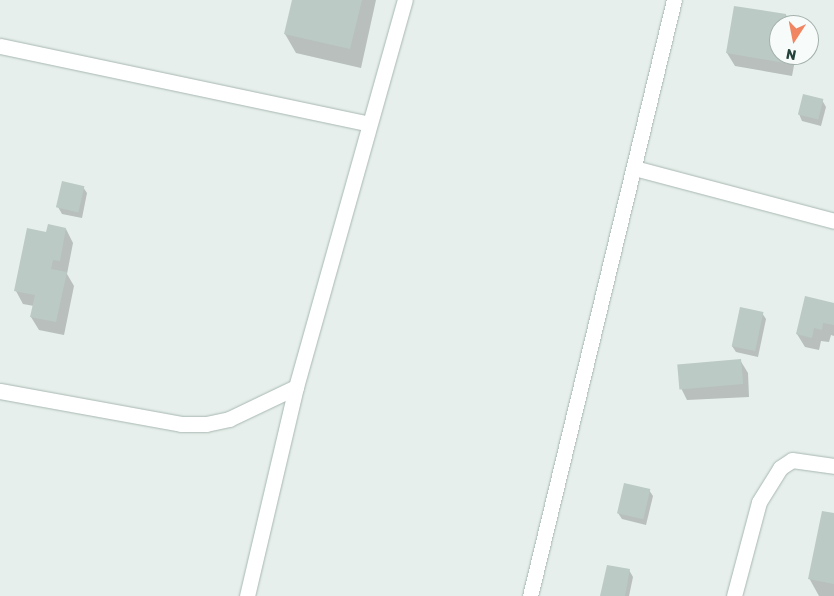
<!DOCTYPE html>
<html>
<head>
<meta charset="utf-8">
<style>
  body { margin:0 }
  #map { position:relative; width:834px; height:596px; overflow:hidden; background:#e6efeb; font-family:Rubik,sans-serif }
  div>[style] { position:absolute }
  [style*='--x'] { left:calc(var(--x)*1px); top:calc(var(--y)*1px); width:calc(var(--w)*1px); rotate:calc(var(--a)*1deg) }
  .shadow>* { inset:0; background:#0003 }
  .building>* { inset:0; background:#bbcac4; transform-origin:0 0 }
  .roads { filter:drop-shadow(0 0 1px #a8b7b2) drop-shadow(0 0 1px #a8b7b2) }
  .minor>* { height:15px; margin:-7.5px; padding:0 7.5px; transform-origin:7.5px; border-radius:7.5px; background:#fff }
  span { translate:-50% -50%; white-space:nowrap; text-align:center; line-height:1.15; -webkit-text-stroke:4px #f7fbf9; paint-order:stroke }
  .north { position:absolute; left:769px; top:15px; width:50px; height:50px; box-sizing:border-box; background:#f7fbf9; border:1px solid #a3b1ad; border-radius:50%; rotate:191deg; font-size:14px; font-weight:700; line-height:20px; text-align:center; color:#24413a }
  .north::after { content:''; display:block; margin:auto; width:18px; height:22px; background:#f28561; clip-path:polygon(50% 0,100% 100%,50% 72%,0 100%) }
</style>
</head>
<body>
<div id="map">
  <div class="shadow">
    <div style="clip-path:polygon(293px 0,376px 0,361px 68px,296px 53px,285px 34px)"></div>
    <div style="clip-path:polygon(786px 15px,791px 25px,779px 25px,779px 55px,796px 55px,792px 76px,735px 66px,727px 53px)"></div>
    <div style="clip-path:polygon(822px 100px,826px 107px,821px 126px,802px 121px,799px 114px)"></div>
    <div style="clip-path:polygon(83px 187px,87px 193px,82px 218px,62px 214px,58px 207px)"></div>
    <div style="clip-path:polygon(66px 229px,73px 243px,67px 274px,74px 286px,64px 335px,39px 330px,31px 317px,34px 306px,23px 304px,16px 291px,47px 233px)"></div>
    <div style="clip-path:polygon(834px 305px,834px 336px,831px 335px,829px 342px,821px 341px,819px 350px,805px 347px,797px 334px)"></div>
    <div style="clip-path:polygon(762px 313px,766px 319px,758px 357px,736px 352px,732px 346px)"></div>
    <div style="clip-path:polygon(740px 360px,748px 373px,749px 397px,687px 400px,680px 386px)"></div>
    <div style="clip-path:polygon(649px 490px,653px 496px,646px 525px,622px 519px,618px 513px)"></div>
    <div style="clip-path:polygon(834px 515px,834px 596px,819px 596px,809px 578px)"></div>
    <div style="clip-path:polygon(629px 570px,633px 577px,629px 596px,601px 596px)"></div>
  </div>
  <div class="building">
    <div style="clip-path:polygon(292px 0,362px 0,350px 49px,284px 34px)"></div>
    <div style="clip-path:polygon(734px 6px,786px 14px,787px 25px,779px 25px,779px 55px,787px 55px,785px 63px,726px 53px)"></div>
    <div style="left:803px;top:94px;width:21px;height:21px;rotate:14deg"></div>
    <div style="left:62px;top:181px;width:23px;height:27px;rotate:13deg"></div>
    <div style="clip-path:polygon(48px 224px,66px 228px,60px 261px,53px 260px,51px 269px,67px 272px,56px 322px,30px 317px,35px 295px,14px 291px,27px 228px,46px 232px)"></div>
    <div style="clip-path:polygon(805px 296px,834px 303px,834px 325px,823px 323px,822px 330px,814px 328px,812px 338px,796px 334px)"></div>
    <div style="left:740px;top:307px;width:24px;height:40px;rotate:12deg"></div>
    <div style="left:741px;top:359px;width:25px;height:64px;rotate:85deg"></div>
    <div style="left:624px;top:483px;width:27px;height:31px;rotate:13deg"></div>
    <div style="clip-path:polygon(822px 511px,834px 513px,834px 584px,808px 579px)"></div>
    <div style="clip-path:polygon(607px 565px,630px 569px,625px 596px,600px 596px)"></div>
  </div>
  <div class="roads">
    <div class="minor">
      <div style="--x:0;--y:46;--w:377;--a:11.9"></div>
      <div style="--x:634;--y:168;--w:207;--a:14.8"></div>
      <div style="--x:0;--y:391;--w:184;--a:10.3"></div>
      <div style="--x:181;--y:424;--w:25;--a:0"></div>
      <div style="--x:206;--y:424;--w:24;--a:-12"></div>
      <div style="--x:229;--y:419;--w:74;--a:-25.5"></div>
      <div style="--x:247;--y:596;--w:215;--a:-76.8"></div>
      <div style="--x:296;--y:387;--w:402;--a:-74.3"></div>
      <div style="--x:530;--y:596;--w:613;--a:-76.42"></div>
      <div style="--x:734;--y:596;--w:97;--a:-75.1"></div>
      <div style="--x:759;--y:502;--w:40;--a:-58"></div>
      <div style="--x:780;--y:468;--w:14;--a:-34"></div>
      <div style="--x:792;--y:460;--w:42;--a:8.1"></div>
    </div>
  </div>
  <div class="north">N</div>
</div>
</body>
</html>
